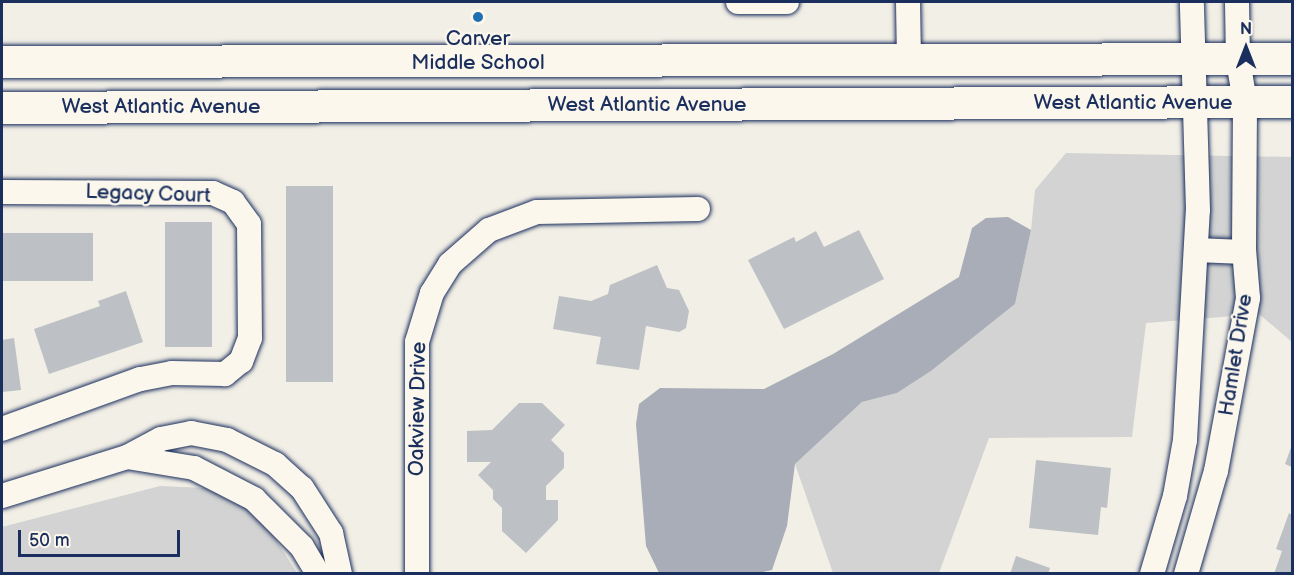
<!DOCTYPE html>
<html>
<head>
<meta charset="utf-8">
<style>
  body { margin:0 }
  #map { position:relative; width:1294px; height:575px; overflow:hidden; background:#f2efe6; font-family:"Balsamiq Sans",sans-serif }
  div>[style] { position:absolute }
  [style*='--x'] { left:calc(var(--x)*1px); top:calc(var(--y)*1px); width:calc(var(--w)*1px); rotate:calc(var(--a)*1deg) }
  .green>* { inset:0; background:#d2d3d2 }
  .water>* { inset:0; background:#a9adb7 }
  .building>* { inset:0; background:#bdc0c4; transform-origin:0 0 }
  .roads { filter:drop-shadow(0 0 2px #1b2f5e) drop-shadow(0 0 2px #1b2f5e) }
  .minor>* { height:24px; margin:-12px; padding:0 12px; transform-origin:12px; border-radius:12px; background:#fbf7ec }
  .major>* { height:32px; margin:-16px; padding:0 16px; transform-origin:16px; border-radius:16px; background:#fbf7ec }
  .dots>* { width:16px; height:16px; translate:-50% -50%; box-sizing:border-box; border:3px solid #fbf7ec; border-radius:50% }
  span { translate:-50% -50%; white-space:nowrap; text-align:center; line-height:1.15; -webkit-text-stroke:4.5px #fbf7ec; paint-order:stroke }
  .poi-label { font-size:21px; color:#1b2f5e }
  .street-label { font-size:21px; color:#1b2f5e }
  .frame { position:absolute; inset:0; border:3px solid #1b2f5e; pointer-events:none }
  .north { position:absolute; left:1216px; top:18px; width:60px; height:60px; -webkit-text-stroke:4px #fbf7ec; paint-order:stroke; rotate:0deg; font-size:16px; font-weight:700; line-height:24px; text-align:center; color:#1b2f5e }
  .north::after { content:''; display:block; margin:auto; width:21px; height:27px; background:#1b2f5e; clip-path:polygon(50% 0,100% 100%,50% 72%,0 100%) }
  .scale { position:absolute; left:18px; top:530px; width:162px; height:27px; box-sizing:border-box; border:3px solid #1b2f5e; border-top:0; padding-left:8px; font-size:18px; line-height:21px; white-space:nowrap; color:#1b2f5e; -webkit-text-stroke:4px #fbf7ec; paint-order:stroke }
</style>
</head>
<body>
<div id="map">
  <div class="green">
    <div style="clip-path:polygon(1066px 153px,1292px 157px,1292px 342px,1259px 314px,1146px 323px,1132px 437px,989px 438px,939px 573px,833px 573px,795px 464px,862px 402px,897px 393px,931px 371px,1015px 304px,1031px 230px,1035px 190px)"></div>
    <div style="clip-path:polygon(160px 486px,206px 488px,258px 512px,297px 573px,2px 574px,2px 527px)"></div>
  </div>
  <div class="water">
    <div style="clip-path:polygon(1008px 217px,1031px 230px,1015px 304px,931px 371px,897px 393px,862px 402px,795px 464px,787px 526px,772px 570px,754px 574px,659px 573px,646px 546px,636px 424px,639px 404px,660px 388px,764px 389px,833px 354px,959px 277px,972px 228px,986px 218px)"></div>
  </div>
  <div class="building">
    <div style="left:286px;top:186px;width:47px;height:196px"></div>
    <div style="left:165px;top:222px;width:47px;height:125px"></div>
    <div style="clip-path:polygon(859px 230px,884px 279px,784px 329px,748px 260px,794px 237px,796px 242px,816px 231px,824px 247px)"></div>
    <div style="left:2px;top:233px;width:91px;height:48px"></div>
    <div style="clip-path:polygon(657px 265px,667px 288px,679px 290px,689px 311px,686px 328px,679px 332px,646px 326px,639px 370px,596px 364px,601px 337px,553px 329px,559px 296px,591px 301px,608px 294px,610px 285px)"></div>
    <div style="clip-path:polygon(126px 291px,143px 342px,49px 374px,34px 329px,100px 306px,98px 301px)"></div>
    <div style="clip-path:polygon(14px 338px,21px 390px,2px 392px,2px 340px)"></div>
    <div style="clip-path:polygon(519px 403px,542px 403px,565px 425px,551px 440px,564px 453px,564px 468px,546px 486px,546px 500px,558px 500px,558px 520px,526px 553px,502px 531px,502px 508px,493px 499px,493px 490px,478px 475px,491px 462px,467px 462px,467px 431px,492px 430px)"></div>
    <div style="clip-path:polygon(1292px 445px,1292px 467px,1285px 464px)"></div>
    <div style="clip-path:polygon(1036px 460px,1111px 468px,1107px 508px,1101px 507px,1098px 535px,1029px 528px)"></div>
    <div style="clip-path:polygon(1289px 513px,1292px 515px,1292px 574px,1274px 574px,1282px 551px,1276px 549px)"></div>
    <div style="clip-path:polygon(1016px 556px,1050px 568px,1048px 574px,1010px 574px)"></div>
  </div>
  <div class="roads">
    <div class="minor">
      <div style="--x:738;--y:2;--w:49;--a:0"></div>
      <div style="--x:908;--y:2;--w:59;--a:89"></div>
      <div style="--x:2;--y:192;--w:211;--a:0.3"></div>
      <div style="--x:213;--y:193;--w:22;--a:24"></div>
      <div style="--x:233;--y:202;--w:27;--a:54"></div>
      <div style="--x:249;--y:224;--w:114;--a:89.5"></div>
      <div style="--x:250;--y:338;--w:25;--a:111"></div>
      <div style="--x:241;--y:361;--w:21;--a:141"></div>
      <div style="--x:225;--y:374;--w:53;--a:-178.9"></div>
      <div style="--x:172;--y:373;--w:33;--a:169"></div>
      <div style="--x:140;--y:379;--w:147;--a:160.1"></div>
      <div style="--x:1196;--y:250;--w:48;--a:2.4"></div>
      <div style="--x:127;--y:457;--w:68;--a:9.3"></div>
      <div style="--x:194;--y:468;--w:68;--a:27.3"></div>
      <div style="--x:254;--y:499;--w:68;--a:45"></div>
      <div style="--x:302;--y:547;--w:31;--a:59"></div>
      <div style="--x:2;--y:496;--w:131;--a:-17.3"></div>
      <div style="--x:127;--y:457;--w:38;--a:-28"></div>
      <div style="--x:161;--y:439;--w:31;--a:-11"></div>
      <div style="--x:191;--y:433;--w:37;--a:11"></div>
      <div style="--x:227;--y:440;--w:54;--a:26.6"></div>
      <div style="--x:275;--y:464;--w:36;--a:42"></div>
      <div style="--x:302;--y:488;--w:54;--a:57.2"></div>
      <div style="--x:331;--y:533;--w:42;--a:77.6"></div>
      <div style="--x:417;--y:574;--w:232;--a:-90"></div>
      <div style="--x:417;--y:342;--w:51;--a:-73"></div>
      <div style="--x:432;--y:293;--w:34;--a:-58"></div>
      <div style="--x:450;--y:264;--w:52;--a:-41.1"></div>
      <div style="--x:489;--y:230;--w:51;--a:-20.6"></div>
      <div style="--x:537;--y:212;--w:161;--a:-1.1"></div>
      <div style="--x:1152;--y:574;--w:81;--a:-73.6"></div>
      <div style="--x:1175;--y:496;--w:57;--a:-79.9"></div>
      <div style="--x:1185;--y:440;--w:230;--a:-86.8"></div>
      <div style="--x:1198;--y:210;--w:208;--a:-91.7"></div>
      <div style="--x:1186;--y:574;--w:107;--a:-73.8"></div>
      <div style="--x:1216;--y:471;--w:176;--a:-79.5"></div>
      <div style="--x:1248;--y:298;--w:49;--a:-94.7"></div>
      <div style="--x:1244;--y:249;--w:147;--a:-89.6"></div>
      <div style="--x:1245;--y:102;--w:43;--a:-99.5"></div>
      <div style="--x:1238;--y:60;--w:58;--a:-91"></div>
    </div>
    <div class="major">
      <div style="--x:2;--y:62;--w:1290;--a:-0.13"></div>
      <div style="--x:2;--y:108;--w:1290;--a:-0.27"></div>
    </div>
  </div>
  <div class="dots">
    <div style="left:478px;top:17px;background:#1f6fb2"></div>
  </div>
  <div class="poi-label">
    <span style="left:478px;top:51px">Carver<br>Middle School</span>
  </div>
  <div class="street-label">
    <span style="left:1133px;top:103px">West Atlantic Avenue</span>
    <span style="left:647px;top:105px">West Atlantic Avenue</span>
    <span style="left:161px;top:107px">West Atlantic Avenue</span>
    <span style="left:148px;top:194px;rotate:2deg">Legacy Court</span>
    <span style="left:1236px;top:355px;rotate:-81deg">Hamlet Drive</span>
    <span style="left:418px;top:409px;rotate:-89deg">Oakview Drive</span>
  </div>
  <div class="frame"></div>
  <div class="north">N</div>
  <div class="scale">50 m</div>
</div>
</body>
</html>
